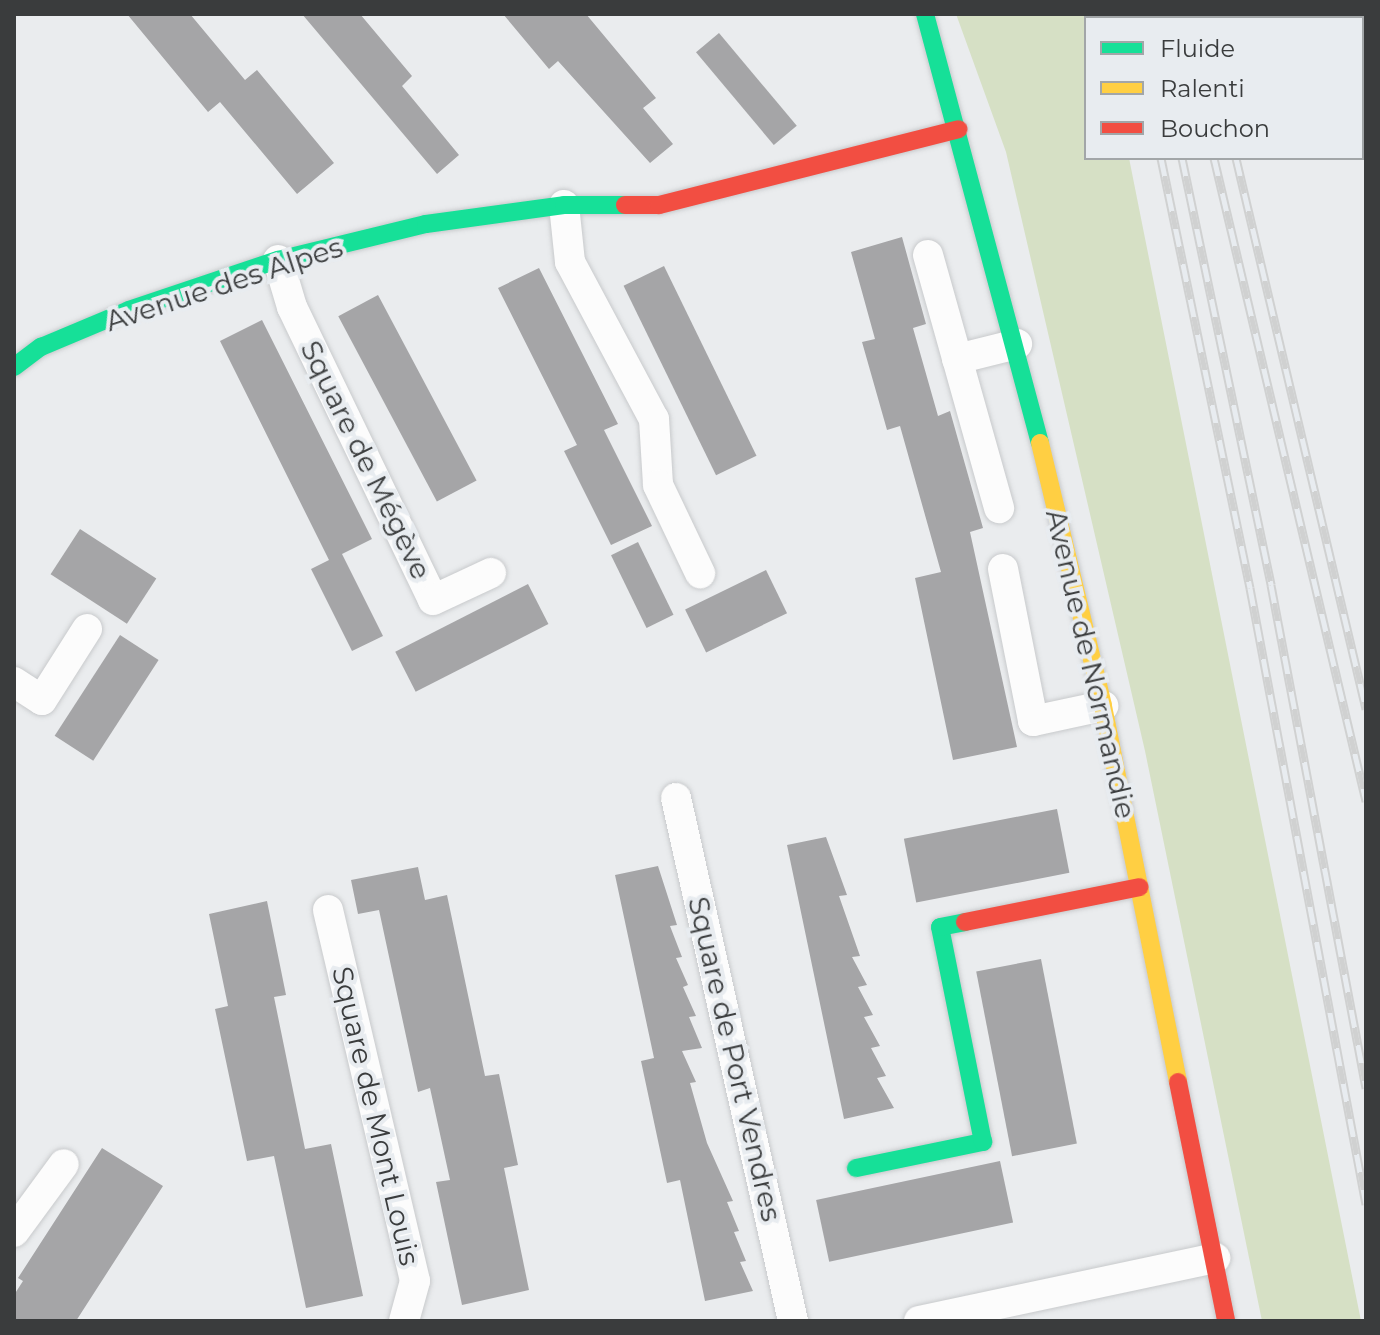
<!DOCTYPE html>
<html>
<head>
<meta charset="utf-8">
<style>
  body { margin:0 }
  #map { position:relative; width:1380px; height:1335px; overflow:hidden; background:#eaecee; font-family:Montserrat,sans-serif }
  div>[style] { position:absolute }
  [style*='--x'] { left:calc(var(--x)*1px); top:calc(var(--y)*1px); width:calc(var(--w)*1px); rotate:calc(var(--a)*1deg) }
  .green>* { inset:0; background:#d6e0c5 }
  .building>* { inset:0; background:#a5a5a7; transform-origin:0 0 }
  .roads { filter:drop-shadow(0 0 2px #c8cacc) drop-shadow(0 0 2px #c8cacc) }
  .street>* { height:30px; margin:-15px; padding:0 15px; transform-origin:15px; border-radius:15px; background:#fcfcfc }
  .fast>* { height:18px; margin:-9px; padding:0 9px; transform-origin:9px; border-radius:9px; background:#16e098 }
  .slow>* { height:18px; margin:-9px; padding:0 9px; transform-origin:9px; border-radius:9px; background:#ffcf43 }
  .jam>* { height:18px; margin:-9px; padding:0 9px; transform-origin:9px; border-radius:9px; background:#f24e42 }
  .rail>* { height:9px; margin-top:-4.5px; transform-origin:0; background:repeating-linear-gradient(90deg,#e8ecf0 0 18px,#d0d1d1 0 36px); box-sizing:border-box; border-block:2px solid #d0d1d1 }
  span { translate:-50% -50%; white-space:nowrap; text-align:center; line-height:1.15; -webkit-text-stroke:8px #e8ecf0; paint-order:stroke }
  .street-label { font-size:28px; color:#3a3c3d }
  .frame { position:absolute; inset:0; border:16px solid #3a3c3d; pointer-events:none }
  .legend { position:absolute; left:1084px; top:16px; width:280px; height:144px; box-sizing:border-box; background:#e8ecf0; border:2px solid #a2a6a8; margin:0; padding:10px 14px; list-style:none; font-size:24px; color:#3a3c3d }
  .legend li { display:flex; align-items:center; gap:16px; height:40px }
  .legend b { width:40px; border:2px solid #a2a6a8 }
</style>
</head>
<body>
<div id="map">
  <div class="green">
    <div style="clip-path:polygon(956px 14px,1101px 14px,1101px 18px,1086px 18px,1086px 158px,1129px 158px,1361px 1321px,1262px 1321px,1145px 751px,1006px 152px)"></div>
  </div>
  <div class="building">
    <div style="clip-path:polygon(127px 14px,190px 14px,245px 80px,257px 70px,334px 163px,297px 194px,220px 102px,208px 112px)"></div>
    <div style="clip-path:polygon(302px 14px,360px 14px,412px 76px,402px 86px,459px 155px,437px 174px)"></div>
    <div style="clip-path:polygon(503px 14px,586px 14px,656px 98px,643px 108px,673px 144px,650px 163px,558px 61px,549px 69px)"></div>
    <div style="left:719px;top:33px;width:121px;height:30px;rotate:50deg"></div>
    <div style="clip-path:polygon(902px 237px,926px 324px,913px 328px,938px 416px,950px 411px,983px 528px,970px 532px,1017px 747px,953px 760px,915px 578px,941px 572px,900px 426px,887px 430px,862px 342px,875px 339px,851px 252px)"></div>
    <div style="left:664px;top:266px;width:211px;height:45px;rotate:64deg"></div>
    <div style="clip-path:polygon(539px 268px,618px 424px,604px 430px,652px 526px,611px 545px,564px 451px,577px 445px,498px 288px)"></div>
    <div style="left:378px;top:295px;width:210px;height:45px;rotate:62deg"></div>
    <div style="clip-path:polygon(262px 320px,372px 539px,342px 554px,383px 636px,352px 651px,311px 569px,329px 560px,220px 341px)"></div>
    <div style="left:80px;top:529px;width:91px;height:54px;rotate:33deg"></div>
    <div style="left:638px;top:542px;width:81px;height:30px;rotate:64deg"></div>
    <div style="left:766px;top:570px;width:48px;height:90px;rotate:64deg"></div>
    <div style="left:528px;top:584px;width:45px;height:149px;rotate:63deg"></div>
    <div style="left:120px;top:635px;width:46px;height:120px;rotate:33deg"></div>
    <div style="left:1057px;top:809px;width:65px;height:156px;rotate:79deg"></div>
    <div style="clip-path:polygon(826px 837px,847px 895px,839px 896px,860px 956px,852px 957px,867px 985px,858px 987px,873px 1015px,864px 1017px,880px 1046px,871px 1048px,886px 1076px,877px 1078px,894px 1108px,844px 1119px,787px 845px)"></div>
    <div style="clip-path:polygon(658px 866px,677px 925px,670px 926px,682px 957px,676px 958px,688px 985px,683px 987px,696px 1016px,689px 1017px,702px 1048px,682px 1051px,696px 1082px,690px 1083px,707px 1143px,733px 1201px,727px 1202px,739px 1231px,734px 1232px,746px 1261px,740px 1262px,753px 1291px,705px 1301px,680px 1180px,667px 1183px,641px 1061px,654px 1058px,615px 875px)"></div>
    <div style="clip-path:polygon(418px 867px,425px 900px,447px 895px,485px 1076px,499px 1074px,518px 1165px,504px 1168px,529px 1290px,462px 1305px,436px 1182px,450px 1180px,430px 1088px,418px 1092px,379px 910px,358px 914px,351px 880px)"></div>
    <div style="clip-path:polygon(267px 901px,286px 995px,274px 997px,305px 1149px,331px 1144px,363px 1296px,306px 1308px,274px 1156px,247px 1161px,215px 1009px,228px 1006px,209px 914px)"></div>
    <div style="left:1041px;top:959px;width:188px;height:66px;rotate:79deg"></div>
    <div style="clip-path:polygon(102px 1148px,163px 1186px,76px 1321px,14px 1321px,14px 1295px,23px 1281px,18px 1278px)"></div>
    <div style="left:1000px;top:1161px;width:63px;height:188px;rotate:78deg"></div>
  </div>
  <div class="roads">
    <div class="street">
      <div style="--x:564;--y:205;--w:57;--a:84"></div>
      <div style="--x:570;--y:262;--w:178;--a:61.9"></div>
      <div style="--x:654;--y:419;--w:66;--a:86.5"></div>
      <div style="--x:658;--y:485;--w:98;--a:64.5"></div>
      <div style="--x:928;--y:255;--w:263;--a:74.3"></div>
      <div style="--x:278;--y:260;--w:49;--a:73.4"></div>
      <div style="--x:292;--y:307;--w:325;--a:64.3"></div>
      <div style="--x:433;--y:600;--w:64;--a:-25"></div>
      <div style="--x:957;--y:359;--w:62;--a:-14"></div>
      <div style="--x:1003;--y:569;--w:155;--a:78.8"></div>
      <div style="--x:1033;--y:721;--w:72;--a:-12.1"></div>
      <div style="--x:14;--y:682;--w:33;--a:33"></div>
      <div style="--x:42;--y:700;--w:84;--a:-57.6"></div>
      <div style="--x:676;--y:798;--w:536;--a:77.39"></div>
      <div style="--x:328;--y:910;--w:381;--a:76.8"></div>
      <div style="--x:415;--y:1281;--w:41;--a:105.4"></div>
      <div style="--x:14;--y:1232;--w:84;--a:-53.7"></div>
      <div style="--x:919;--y:1321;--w:303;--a:-12"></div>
    </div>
    <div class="fast">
      <div style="--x:925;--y:14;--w:444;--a:75"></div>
      <div style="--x:14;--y:367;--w:34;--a:-37"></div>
      <div style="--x:41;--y:347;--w:95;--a:-22.8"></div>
      <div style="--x:129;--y:310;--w:157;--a:-18.6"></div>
      <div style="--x:278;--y:260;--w:152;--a:-13.7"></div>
      <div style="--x:426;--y:224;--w:139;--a:-7.8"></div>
      <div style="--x:564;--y:205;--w:61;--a:0"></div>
      <div style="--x:856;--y:1168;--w:130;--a:-11.6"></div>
      <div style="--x:983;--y:1142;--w:219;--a:-101.3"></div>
      <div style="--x:940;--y:927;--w:25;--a:-11"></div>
    </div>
    <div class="slow">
      <div style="--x:1040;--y:443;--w:270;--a:76.5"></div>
      <div style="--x:1103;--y:706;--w:383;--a:78.7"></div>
    </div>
    <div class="jam">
      <div style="--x:625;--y:205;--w:34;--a:0"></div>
      <div style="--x:659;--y:205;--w:309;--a:-14.2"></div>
      <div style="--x:965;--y:922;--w:178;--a:-11.3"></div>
      <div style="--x:1178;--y:1082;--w:244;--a:78.6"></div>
    </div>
  </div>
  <div class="rail">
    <div style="--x:1128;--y:14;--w:4;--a:76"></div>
    <div style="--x:1149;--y:14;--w:4;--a:76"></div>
    <div style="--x:1180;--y:14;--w:4;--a:76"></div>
    <div style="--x:1202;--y:14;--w:4;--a:76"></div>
    <div style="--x:1161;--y:158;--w:439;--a:78.3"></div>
    <div style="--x:1250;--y:588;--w:627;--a:79.34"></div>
    <div style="--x:1182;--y:158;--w:436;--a:78.2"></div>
    <div style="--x:1271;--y:585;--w:512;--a:79.3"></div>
    <div style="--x:1214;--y:158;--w:661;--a:76.7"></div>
    <div style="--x:1236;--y:158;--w:566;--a:76.72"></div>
  </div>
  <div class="street-label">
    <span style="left:224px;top:284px;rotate:-18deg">Avenue des Alpes</span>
    <span style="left:366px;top:460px;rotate:64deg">Square de Mégève</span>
    <span style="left:1091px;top:664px;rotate:77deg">Avenue de Normandie</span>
    <span style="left:735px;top:1059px;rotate:77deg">Square de Port Vendres</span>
    <span style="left:376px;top:1116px;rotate:77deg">Square de Mont Louis</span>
  </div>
  <div class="frame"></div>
  <ul class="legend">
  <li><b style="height:10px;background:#16e098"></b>Fluide</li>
  <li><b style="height:10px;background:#ffcf43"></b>Ralenti</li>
  <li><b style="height:10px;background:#f24e42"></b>Bouchon</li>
  </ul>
</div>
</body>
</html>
